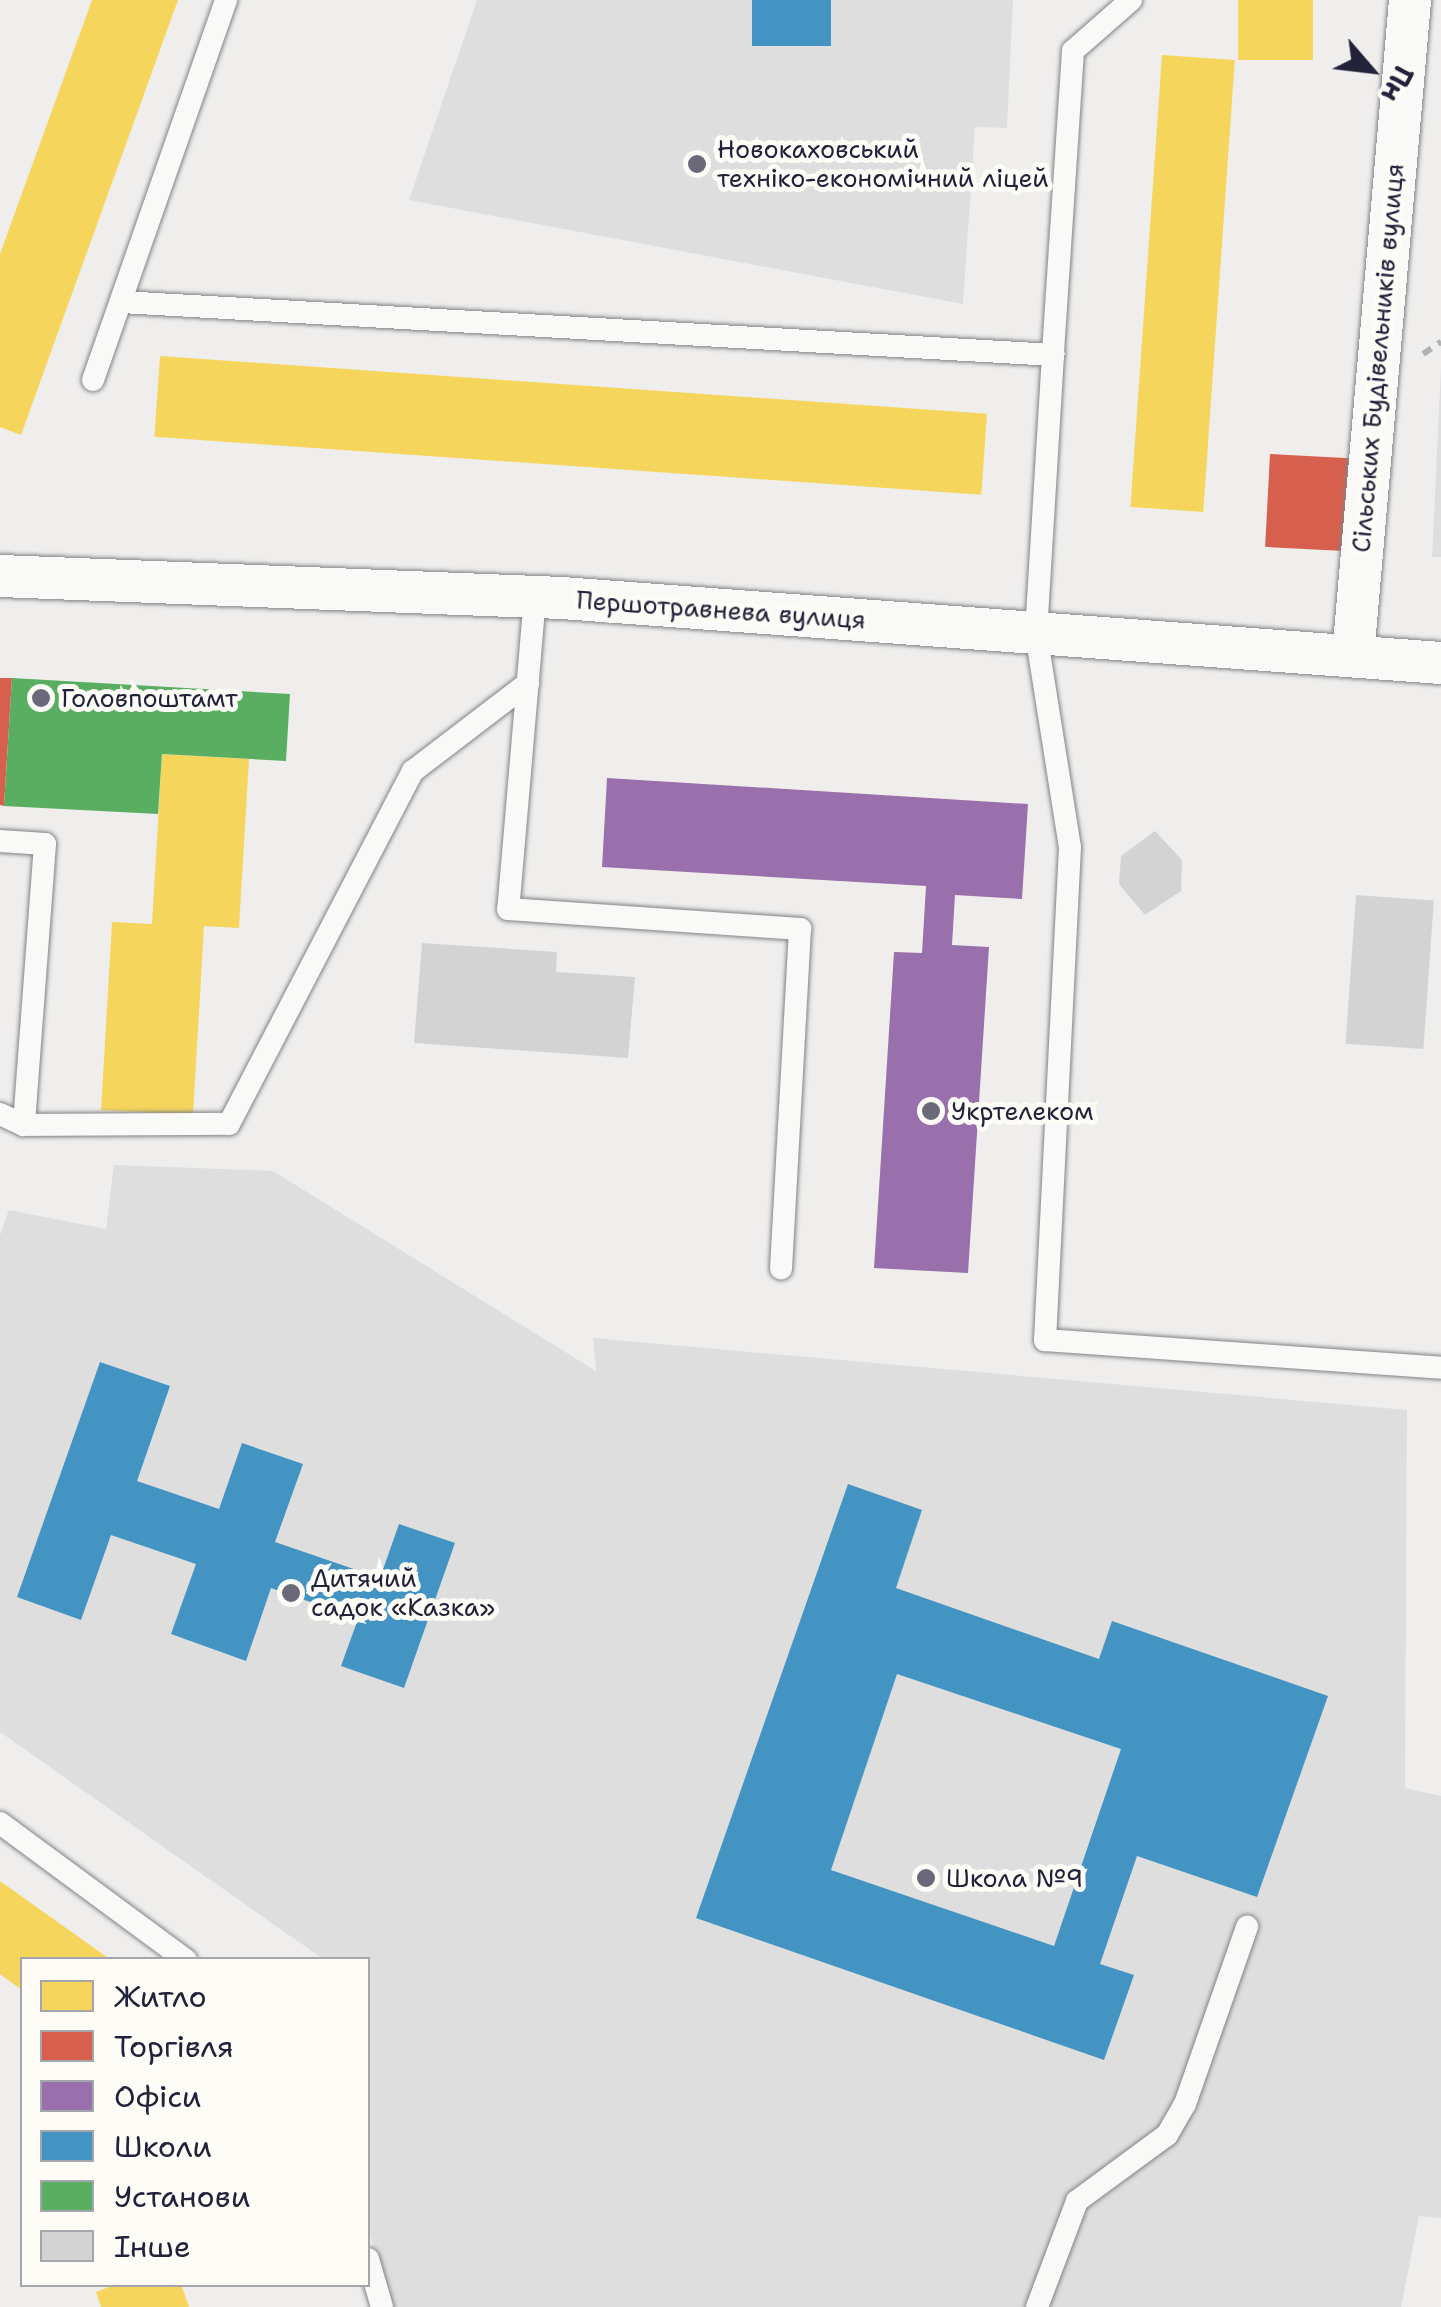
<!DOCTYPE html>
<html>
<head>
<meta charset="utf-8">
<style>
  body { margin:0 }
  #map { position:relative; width:1441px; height:2307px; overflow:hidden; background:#efeeed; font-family:"Shantell Sans",sans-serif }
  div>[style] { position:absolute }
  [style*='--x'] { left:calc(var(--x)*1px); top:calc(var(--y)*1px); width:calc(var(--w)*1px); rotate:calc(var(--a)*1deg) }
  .built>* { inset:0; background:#dfdede }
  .homes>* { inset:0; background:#f6d55c; transform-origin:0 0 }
  .shops>* { inset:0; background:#d6604d; transform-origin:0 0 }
  .offices>* { inset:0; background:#9970ab }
  .schools>* { inset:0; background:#4393c3; transform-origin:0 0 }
  .public>* { inset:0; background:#5aae61 }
  .building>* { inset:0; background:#d4d3d4; transform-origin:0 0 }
  .path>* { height:6px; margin-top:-3px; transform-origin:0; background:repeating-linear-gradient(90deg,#b2b2b4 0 10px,transparent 0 18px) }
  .roads { filter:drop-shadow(0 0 2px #838287) drop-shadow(0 0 2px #838287) }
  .lane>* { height:22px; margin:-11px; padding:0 11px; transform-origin:11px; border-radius:11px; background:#f9f9f7 }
  .street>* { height:42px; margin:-21px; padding:0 21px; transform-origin:21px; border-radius:21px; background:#f9f9f7 }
  .dots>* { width:28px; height:28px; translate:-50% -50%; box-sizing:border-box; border:5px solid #fdfcf7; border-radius:50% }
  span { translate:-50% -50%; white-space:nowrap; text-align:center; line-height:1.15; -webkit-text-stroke:10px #fdfcf7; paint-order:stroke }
  .poi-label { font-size:25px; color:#22223b }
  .left { translate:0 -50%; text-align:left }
  .street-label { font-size:25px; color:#22223b }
  .legend { position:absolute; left:20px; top:1957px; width:350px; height:330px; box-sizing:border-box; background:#fdfcf7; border:2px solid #a5a5ac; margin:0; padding:12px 18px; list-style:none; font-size:30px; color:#22223b }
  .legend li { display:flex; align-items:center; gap:20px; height:50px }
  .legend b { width:50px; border:2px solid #a5a5ac }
  .north { position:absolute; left:1321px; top:20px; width:100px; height:100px; -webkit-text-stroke:8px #fdfcf7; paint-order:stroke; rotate:118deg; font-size:28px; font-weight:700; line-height:40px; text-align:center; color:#22223b }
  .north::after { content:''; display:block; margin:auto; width:35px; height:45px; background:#22223b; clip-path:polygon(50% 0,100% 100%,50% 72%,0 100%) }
</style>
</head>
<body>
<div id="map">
  <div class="built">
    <div style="clip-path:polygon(477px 0,1013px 0,1007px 128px,975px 127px,963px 304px,409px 200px)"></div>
    <div style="clip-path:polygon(1441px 368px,1441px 557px,1432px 557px)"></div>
    <div style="clip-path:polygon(114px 1165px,273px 1171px,596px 1371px,593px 1338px,1407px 1410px,1405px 1788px,1441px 1796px,1441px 2218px,1419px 2216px,1401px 2307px,391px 2307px,368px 2229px,368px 1960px,323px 1959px,0 1732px,0 1235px,9px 1210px,106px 1229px)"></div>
  </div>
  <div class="homes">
    <div style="clip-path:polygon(92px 0,178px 0,21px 435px,0 427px,0 254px)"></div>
    <div style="left:1238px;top:0;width:75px;height:60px"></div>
    <div style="left:1162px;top:55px;width:73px;height:453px;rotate:4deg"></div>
    <div style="left:160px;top:356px;width:829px;height:81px;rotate:4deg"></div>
    <div style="clip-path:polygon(162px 754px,249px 759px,239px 928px,204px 926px,193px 1115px,101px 1110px,112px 922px,152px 924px)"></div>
    <div style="clip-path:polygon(0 1881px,111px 1960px,22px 1960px,22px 1990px,0 1974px)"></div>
    <div style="clip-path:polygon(117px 2284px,181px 2284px,189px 2307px,101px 2307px,96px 2292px)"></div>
  </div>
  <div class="shops">
    <div style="left:1270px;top:454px;width:89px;height:93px;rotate:3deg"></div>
    <div style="clip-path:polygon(0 678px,12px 678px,4px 806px,0 805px)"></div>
  </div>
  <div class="offices">
    <div style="clip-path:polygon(607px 778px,1028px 804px,1022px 899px,955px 895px,952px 945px,989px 947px,968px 1273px,874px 1268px,894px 952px,922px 953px,926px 886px,602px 867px)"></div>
  </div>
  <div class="schools">
    <div style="left:752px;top:0;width:79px;height:46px"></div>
    <div style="clip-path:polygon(100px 1362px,170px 1386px,137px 1481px,219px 1509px,242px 1443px,303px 1464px,275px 1542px,380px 1578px,399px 1524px,455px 1543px,404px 1688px,341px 1666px,358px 1619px,271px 1588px,246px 1661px,171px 1634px,196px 1564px,111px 1535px,81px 1620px,17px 1597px)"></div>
    <div style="clip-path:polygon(evenodd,848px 1484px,922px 1510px,896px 1588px,1099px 1659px,1112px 1621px,1328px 1696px,1257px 1897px,1137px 1856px,1100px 1964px,1134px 1975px,1104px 2060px,696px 1918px,848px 1484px,897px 1674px,1121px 1749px,1054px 1946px,831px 1870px,897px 1674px)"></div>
  </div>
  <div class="public">
    <div style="clip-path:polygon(12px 678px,290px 694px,286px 761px,162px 754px,158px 814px,4px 806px)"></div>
  </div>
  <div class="building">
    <div style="clip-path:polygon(1155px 831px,1182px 860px,1181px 891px,1145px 915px,1119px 884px,1121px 856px)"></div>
    <div style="left:1356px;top:895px;width:78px;height:149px;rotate:4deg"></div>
    <div style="clip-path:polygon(422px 943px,557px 952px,556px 972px,635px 977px,628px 1058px,414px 1043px)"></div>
  </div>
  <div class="path">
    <div style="--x:1423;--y:354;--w:22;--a:-34"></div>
  </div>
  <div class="roads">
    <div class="lane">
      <div style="--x:1131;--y:0;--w:77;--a:138.7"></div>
      <div style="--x:1073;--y:51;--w:305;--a:93.8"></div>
      <div style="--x:1053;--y:355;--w:279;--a:93.5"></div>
      <div style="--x:1036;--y:633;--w:217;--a:81"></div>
      <div style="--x:1070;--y:847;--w:494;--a:92.9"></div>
      <div style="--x:1045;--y:1340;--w:397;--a:4"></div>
      <div style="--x:121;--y:302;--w:934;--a:3.25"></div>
      <div style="--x:93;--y:380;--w:403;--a:-70.7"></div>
      <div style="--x:535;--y:597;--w:313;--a:94.9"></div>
      <div style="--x:508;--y:909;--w:293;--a:3.9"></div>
      <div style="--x:800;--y:929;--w:340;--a:93.2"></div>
      <div style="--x:0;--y:841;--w:45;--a:3.8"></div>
      <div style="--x:45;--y:844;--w:282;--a:94.3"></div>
      <div style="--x:0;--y:1114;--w:26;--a:25"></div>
      <div style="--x:24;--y:1125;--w:205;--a:-0.3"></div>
      <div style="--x:229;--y:1124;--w:398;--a:-62.5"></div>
      <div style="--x:413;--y:771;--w:145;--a:-37.4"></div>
      <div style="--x:0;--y:1823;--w:231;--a:36.4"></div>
      <div style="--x:368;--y:2259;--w:50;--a:73.7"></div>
      <div style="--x:1037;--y:2307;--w:113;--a:-69.3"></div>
      <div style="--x:1077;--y:2201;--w:112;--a:-36.3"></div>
      <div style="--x:1167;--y:2135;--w:36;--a:-60"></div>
      <div style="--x:1185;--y:2104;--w:188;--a:-70.7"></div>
    </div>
    <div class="street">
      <div style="--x:0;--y:576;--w:562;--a:2.24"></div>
      <div style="--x:562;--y:598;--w:881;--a:4.23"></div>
      <div style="--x:1353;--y:656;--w:658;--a:-85.03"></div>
    </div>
  </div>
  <div class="dots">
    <div style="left:697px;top:164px;background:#6a6979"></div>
    <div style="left:41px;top:698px;background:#6a6979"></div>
    <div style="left:931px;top:1111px;background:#6a6979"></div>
    <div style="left:291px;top:1593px;background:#6a6979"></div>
    <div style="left:926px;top:1878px;background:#6a6979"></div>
  </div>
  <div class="poi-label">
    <span class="left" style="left:717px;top:164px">Новокаховський<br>техніко-економічний ліцей</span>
    <span class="left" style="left:61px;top:698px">Головпоштамт</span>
    <span class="left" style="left:951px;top:1111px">Укртелеком</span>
    <span class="left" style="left:311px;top:1593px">Дитячий<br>садок «Казка»</span>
    <span class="left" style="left:946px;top:1878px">Школа №9</span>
  </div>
  <div class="street-label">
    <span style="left:1378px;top:358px;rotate:-85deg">Сільських Будівельників вулиця</span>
    <span style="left:721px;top:610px;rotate:4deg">Першотравнева вулиця</span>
  </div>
  <ul class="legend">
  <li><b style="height:28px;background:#f6d55c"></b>Житло</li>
  <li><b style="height:28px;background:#d6604d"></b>Торгівля</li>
  <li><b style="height:28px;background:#9970ab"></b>Офіси</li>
  <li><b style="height:28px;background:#4393c3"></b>Школи</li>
  <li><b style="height:28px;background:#5aae61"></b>Установи</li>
  <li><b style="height:28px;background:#d4d3d4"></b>Інше</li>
  </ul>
  <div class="north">Пн</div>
</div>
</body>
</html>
